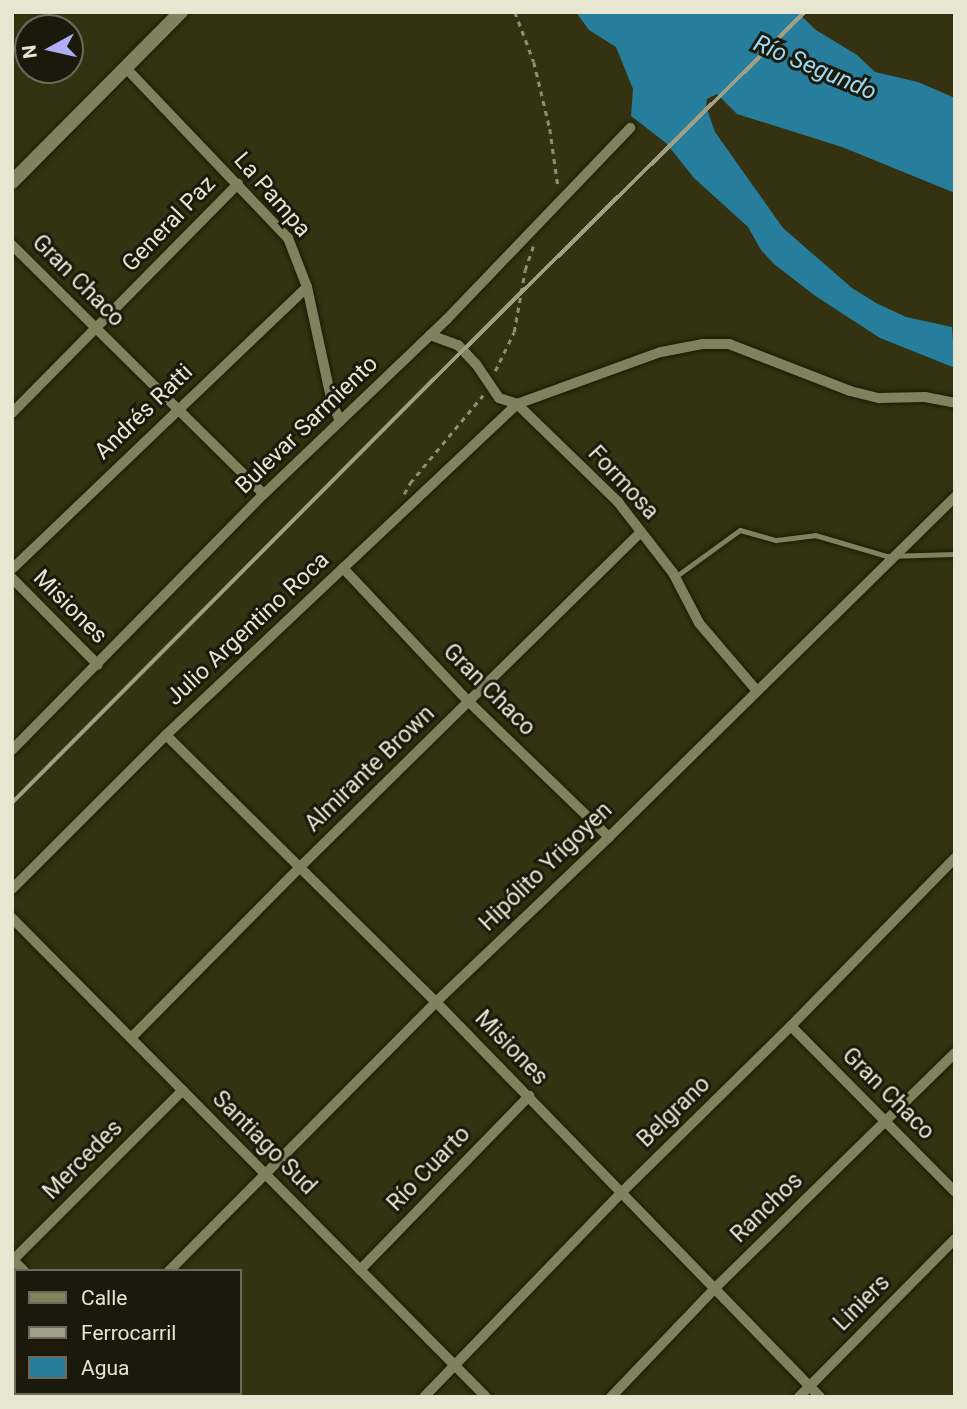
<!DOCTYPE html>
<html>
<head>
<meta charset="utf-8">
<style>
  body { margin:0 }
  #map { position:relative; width:967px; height:1409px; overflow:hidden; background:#343211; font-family:Roboto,sans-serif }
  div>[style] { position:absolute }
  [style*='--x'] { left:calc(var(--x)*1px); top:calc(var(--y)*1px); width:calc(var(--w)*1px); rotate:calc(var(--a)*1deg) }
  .water>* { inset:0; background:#277d9c }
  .path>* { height:2.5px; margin-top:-1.25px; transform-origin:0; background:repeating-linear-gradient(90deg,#908f76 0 5px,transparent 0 10px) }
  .roads { filter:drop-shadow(0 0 2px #1c1a00) drop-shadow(0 0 2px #1c1a00) }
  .service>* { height:5px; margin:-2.5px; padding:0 2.5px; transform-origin:2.5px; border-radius:2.5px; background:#82815e }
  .minor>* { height:10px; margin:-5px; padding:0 5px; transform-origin:5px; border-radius:5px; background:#82815e }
  .tertiary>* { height:14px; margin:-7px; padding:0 7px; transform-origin:7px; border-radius:7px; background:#82815e }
  .rail>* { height:3.5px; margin:-1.75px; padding:0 1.75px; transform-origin:1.75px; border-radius:1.75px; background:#a09f86 }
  span { translate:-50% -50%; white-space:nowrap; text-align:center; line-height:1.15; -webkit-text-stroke:6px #1a190b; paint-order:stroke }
  .street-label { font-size:23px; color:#e6e6d3 }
  .water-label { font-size:24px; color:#9bd9f4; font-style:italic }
  .frame { position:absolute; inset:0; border:14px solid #e6e6d3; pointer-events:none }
  .legend { position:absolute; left:14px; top:1269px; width:228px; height:126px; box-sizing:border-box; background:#1a190b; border:2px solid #6c6b5b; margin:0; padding:9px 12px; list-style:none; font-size:21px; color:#e6e6d3 }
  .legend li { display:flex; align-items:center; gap:14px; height:35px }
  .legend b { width:35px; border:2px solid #6c6b5b }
  .north { position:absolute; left:14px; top:14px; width:70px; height:70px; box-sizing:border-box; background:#1a190b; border:2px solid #6c6b5b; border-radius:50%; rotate:262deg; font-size:19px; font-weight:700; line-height:28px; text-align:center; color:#e6e6d3 }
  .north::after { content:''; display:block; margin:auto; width:24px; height:32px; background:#b2adf9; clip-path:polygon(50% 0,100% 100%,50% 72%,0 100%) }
</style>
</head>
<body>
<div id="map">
  <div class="water">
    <div style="clip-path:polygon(576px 12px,797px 12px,816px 30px,857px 55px,875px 72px,918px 82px,955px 98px,955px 193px,842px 147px,737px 114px,717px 94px,707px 99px,706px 106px,715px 132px,783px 228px,852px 288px,876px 303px,906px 317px,952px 327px,955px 368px,880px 338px,814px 295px,774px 264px,761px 250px,748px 227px,694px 178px,666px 143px,631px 116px,633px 89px,616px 47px,589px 30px)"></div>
  </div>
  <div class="path">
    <div style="--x:515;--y:12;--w:53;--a:69.2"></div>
    <div style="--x:534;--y:62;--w:69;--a:76.6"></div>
    <div style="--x:550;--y:129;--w:58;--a:82"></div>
    <div style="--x:495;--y:371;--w:43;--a:-64"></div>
    <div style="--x:514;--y:332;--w:63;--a:-79.9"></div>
    <div style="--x:525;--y:270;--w:28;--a:-71"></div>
    <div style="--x:404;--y:494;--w:13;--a:-61"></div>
    <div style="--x:410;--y:483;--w:114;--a:-50.3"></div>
  </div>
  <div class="roads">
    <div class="service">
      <div style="--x:675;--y:577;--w:80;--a:-35.9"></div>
      <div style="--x:740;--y:530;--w:37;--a:16"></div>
      <div style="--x:776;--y:540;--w:39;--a:-7"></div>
      <div style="--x:815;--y:535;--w:75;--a:16.3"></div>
      <div style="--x:887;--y:556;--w:68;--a:-1.7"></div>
    </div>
    <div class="minor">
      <div style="--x:125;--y:67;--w:236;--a:46.4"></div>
      <div style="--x:288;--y:238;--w:53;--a:68.8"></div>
      <div style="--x:307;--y:287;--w:119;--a:77.8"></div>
      <div style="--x:332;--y:403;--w:20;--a:66"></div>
      <div style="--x:12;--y:245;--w:354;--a:44.7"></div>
      <div style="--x:430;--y:335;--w:30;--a:20"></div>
      <div style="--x:458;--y:345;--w:26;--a:47"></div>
      <div style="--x:476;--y:364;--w:41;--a:55.9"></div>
      <div style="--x:499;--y:398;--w:19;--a:18"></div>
      <div style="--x:517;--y:404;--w:141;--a:44.1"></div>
      <div style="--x:618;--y:502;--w:90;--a:52.2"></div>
      <div style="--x:673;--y:573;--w:56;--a:62.5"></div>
      <div style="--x:699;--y:623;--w:89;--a:49.5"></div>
      <div style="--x:12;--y:413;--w:322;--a:-45.4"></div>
      <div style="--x:343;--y:568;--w:184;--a:46.8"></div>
      <div style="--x:469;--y:702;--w:194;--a:44"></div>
      <div style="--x:12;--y:569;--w:408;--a:-43.7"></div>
      <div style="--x:12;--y:578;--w:122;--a:45.3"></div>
      <div style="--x:166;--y:735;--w:380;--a:44.7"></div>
      <div style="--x:436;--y:1002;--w:551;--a:45.81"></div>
      <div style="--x:12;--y:750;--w:359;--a:-45.5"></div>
      <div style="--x:264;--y:494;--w:253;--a:-43.7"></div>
      <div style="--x:447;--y:319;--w:265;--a:-46.2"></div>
      <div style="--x:12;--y:889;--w:218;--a:-45"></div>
      <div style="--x:166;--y:735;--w:482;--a:-43.3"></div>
      <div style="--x:517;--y:404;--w:153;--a:-19.9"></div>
      <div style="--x:661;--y:352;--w:43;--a:-10.8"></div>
      <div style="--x:703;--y:344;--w:26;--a:0"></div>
      <div style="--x:729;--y:344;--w:130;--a:21.2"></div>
      <div style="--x:850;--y:391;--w:30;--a:14"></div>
      <div style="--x:879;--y:398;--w:46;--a:-1.2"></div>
      <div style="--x:925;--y:397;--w:31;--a:11"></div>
      <div style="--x:12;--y:918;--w:674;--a:45.3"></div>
      <div style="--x:791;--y:1026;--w:233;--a:45.3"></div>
      <div style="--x:131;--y:1038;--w:239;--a:-45.3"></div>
      <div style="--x:299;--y:868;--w:479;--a:-44.5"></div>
      <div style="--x:12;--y:1259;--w:17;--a:45"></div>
      <div style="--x:13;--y:1260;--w:240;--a:-45"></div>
      <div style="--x:360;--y:1270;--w:243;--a:-45.8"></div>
      <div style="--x:169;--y:1271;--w:379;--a:-45.2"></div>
      <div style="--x:436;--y:1002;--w:239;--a:-43.6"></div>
      <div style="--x:609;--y:837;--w:485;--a:-44.5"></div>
      <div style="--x:145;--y:1393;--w:6;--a:45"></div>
      <div style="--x:42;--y:1397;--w:6;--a:-45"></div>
      <div style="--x:424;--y:1397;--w:285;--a:-46"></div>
      <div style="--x:622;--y:1192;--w:237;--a:-44.5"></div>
      <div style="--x:791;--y:1026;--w:235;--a:-45.7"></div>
      <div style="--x:611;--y:1397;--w:151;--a:-46.3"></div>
      <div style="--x:715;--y:1288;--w:336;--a:-44.4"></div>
      <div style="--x:799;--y:1397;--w:222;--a:-45.4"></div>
    </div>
    <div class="tertiary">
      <div style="--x:12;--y:182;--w:240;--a:-45.2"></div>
    </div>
  </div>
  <div class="rail">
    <div style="--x:12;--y:803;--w:597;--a:-45.14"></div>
    <div style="--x:433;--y:380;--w:523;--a:-44.69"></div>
  </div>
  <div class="street-label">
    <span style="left:272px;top:195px;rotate:49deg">La Pampa</span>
    <span style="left:169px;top:224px;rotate:-46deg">General Paz</span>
    <span style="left:78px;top:281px;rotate:45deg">Gran Chaco</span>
    <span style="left:144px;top:412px;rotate:-44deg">Andrés Ratti</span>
    <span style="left:307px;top:425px;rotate:-44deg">Bulevar Sarmiento</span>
    <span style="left:623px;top:483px;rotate:47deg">Formosa</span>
    <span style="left:70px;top:607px;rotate:45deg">Misiones</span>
    <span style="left:248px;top:629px;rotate:-43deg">Julio Argentino Roca</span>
    <span style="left:489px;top:690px;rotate:45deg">Gran Chaco</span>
    <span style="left:370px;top:769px;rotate:-44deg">Almirante Brown</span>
    <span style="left:546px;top:867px;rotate:-44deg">Hipólito Yrigoyen</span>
    <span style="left:511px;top:1048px;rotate:46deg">Misiones</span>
    <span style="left:888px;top:1094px;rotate:45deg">Gran Chaco</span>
    <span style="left:674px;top:1112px;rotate:-44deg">Belgrano</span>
    <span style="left:264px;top:1143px;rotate:45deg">Santiago Sud</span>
    <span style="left:83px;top:1160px;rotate:-45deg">Mercedes</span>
    <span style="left:429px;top:1169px;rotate:-46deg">Río Cuarto</span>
    <span style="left:767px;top:1208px;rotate:-44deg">Ranchos</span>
    <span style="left:862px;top:1303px;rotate:-45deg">Liniers</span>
  </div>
  <div class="water-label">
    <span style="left:815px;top:68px;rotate:23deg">Río Segundo</span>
  </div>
  <div class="frame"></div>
  <ul class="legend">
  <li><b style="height:9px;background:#82815e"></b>Calle</li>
  <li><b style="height:9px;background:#a09f86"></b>Ferrocarril</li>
  <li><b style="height:19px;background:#277d9c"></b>Agua</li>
  </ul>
  <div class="north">N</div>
</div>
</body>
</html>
